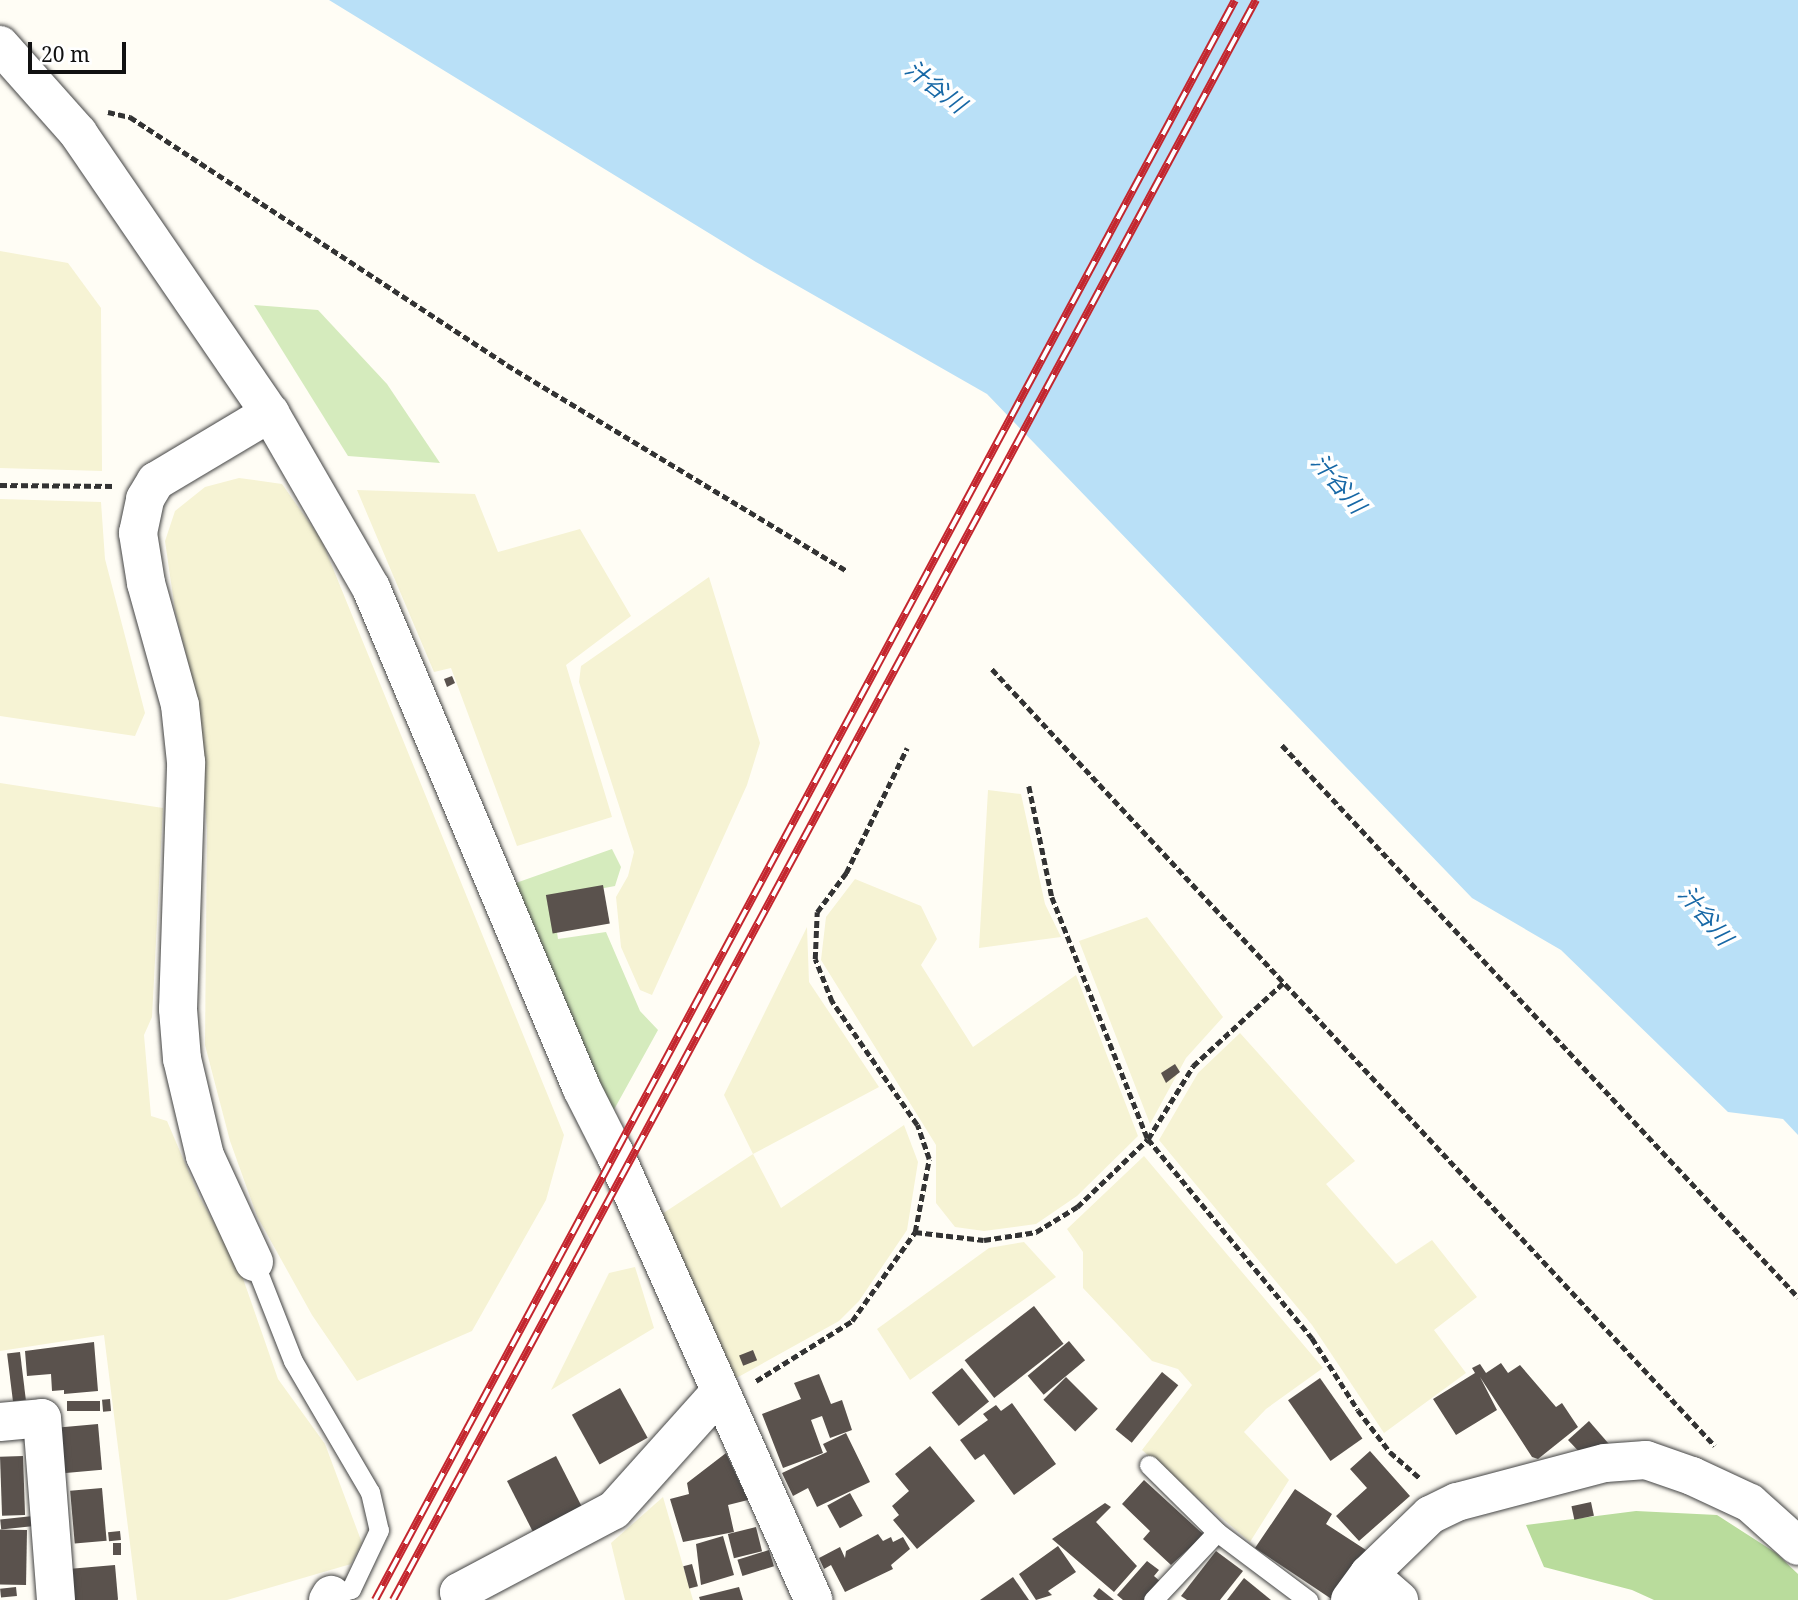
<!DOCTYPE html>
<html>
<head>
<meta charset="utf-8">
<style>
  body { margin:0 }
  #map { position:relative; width:1798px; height:1600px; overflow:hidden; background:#fffdf5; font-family:"Noto Serif","Noto Sans JP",serif }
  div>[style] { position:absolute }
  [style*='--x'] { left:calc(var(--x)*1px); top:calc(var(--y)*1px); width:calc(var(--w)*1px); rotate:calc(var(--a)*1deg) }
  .farmland>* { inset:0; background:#f6f3d4 }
  .green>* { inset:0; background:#d5ebbd }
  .forest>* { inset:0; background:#b9dc9c }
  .water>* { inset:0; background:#b9e0f7 }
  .building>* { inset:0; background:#5a524d; transform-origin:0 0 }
  .path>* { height:4.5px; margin-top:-2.25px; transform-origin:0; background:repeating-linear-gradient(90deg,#333 0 7px,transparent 0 10.5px) }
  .roads { filter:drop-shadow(0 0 2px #444) drop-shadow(0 0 2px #444) }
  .lane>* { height:19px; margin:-9.5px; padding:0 9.5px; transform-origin:9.5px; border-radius:9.5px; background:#fff }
  .street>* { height:38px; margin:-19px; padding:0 19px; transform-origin:19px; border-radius:19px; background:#fff }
  .rail>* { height:8px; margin-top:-4px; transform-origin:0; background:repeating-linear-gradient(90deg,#fff 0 16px,#c4262e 0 32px); box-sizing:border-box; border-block:2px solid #c4262e }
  span { translate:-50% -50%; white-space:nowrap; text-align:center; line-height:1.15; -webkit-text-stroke:7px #fff; paint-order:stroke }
  .water-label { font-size:23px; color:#1768a6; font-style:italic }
  .scale { position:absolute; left:28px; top:42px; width:98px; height:32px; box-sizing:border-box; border:4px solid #111; border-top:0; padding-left:9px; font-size:21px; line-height:24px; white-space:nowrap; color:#111; -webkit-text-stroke:5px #fff; paint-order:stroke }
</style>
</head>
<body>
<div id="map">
  <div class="farmland">
    <div style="clip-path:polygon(0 251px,68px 263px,101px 308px,102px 471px,0 468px)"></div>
    <div style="clip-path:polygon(239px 478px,282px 484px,321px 539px,564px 1135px,546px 1200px,472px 1331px,357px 1381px,312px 1315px,257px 1216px,230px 1141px,205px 1045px,207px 830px,197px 698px,175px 610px,165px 541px,175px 511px,205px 487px)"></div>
    <div style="clip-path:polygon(357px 490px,475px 494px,498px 552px,580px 529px,631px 616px,566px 665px,612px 817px,517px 846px,451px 668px,434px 672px)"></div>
    <div style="clip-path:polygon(0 499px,101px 502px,105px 559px,145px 713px,135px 736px,0 716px)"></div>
    <div style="clip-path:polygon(709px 577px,760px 743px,747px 785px,652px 995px,640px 990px,621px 947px,616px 897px,628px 876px,634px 852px,579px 682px,581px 666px)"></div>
    <div style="clip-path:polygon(0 783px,163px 808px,152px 1017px,144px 1035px,151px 1116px,167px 1121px,199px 1196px,239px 1267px,278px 1379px,325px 1444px,362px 1543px,351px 1564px,227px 1600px,137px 1600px,104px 1335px,0 1351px)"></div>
    <div style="clip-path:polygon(988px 790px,1021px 794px,1045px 904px,1061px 937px,979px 948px)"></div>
    <div style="clip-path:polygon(855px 879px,921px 906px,937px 939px,921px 965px,973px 1047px,1076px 975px,1138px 1136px,1077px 1196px,1036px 1224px,984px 1231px,955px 1227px,936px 1203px,936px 1145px,821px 960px,826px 917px)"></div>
    <div style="clip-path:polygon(1147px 917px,1223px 1017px,1186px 1058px,1150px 1124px,1079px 941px)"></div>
    <div style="clip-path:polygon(807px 927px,809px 982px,879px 1087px,753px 1154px,781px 1208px,904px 1125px,918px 1162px,907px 1230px,859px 1301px,839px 1321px,731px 1381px,659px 1216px,753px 1154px,724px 1095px)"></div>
    <div style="clip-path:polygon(1240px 1033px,1355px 1161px,1326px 1184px,1396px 1264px,1432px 1240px,1477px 1297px,1434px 1330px,1466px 1373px,1384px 1433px,1312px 1325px,1159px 1140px,1198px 1073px)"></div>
    <div style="clip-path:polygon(1144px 1156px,1323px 1368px,1266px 1409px,1244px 1432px,1289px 1480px,1250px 1542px,1142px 1450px,1192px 1385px,1178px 1369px,1152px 1361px,1083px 1288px,1083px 1252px,1067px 1229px)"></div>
    <div style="clip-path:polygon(1024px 1242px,1056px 1277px,910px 1380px,877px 1329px,989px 1248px)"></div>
    <div style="clip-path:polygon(635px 1267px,654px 1328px,551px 1390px,609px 1273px)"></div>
    <div style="clip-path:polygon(663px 1497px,693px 1600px,625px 1600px,611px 1543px)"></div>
  </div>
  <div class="green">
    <div style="clip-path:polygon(254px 305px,318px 310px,387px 384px,440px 463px,348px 456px)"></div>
    <div style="clip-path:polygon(612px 849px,621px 867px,615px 886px,552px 898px,558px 939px,606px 932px,640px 1011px,658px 1030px,611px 1115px,513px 884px)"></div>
  </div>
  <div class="forest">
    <div style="clip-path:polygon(1636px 1511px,1717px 1515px,1776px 1553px,1798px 1574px,1798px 1600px,1654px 1600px,1632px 1590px,1544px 1567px,1526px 1525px)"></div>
  </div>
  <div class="water">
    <div style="clip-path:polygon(329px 0,1798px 0,1798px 1135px,1783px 1119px,1728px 1112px,1561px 950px,1472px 898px,987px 394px,756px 262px)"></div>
  </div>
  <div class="building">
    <div style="clip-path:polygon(452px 676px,455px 683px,447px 687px,444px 679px)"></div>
    <div style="left:603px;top:885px;width:39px;height:58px;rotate:80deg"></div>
    <div style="clip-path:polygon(1175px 1064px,1180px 1072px,1166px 1083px,1161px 1073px)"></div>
    <div style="left:1034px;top:1306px;width:48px;height:88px;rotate:52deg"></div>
    <div style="left:1069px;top:1341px;width:25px;height:54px;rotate:50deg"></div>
    <div style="clip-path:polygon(94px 1342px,98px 1391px,64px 1394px,64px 1390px,52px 1391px,51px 1374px,27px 1376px,25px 1351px)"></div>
    <div style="left:753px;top:1350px;width:11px;height:15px;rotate:68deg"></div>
    <div style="left:20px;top:1352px;width:48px;height:13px;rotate:83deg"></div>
    <div style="clip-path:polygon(1501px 1363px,1508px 1373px,1520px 1365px,1556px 1407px,1562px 1403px,1578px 1427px,1538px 1459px,1532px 1457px,1480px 1377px,1497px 1410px,1456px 1435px,1433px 1399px,1475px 1373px,1472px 1368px,1480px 1364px,1486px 1373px)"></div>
    <div style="left:962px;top:1368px;width:43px;height:39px;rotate:51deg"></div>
    <div style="left:1162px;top:1372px;width:21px;height:74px;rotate:39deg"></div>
    <div style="clip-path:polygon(819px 1374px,831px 1404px,842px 1400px,852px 1430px,830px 1438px,822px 1416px,811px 1420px,823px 1453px,783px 1468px,762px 1414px,801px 1399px,794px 1383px)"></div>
    <div style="left:1066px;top:1377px;width:45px;height:32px;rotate:45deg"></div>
    <div style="left:1320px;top:1378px;width:74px;height:39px;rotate:55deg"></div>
    <div style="left:620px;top:1388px;width:57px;height:55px;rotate:61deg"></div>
    <div style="left:110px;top:1399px;width:12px;height:8px;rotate:85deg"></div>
    <div style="left:100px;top:1401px;width:10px;height:33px;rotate:90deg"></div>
    <div style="clip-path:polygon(1012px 1403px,1056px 1464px,1014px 1495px,984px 1454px,975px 1460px,960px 1440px,988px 1420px,983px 1414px,996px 1405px,1001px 1411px)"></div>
    <div style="clip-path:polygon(1589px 1421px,1615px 1451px,1586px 1459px,1568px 1440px)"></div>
    <div style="left:98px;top:1424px;width:46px;height:42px;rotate:85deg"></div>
    <div style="clip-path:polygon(846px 1433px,870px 1482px,817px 1507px,808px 1488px,793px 1496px,782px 1473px,827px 1452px,823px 1444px)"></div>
    <div style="clip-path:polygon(930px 1446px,975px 1501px,917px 1549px,893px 1520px,899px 1515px,892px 1506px,909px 1491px,895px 1474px)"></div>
    <div style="clip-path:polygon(1370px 1451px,1410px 1496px,1359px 1541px,1336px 1516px,1367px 1488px,1350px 1469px)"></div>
    <div style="clip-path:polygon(726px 1453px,748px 1500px,728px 1505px,734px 1532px,683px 1542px,670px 1499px,689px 1494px,687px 1483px)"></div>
    <div style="left:23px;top:1456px;width:59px;height:23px;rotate:88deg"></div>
    <div style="left:556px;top:1456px;width:57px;height:55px;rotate:63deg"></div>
    <div style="clip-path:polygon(1144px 1480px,1204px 1535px,1171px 1565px,1143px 1539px,1150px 1531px,1122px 1504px)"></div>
    <div style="left:102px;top:1488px;width:53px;height:32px;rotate:85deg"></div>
    <div style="clip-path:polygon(1295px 1489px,1332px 1514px,1326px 1524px,1366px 1550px,1333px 1600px,1255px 1548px)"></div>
    <div style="left:850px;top:1493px;width:26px;height:26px;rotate:61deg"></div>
    <div style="left:1591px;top:1502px;width:14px;height:20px;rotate:78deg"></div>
    <div style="clip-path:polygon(1105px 1503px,1111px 1507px,1096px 1522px,1137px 1566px,1114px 1592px,1052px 1539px)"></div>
    <div style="left:33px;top:1516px;width:10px;height:33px;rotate:84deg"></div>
    <div style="left:756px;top:1527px;width:25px;height:29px;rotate:76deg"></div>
    <div style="left:27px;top:1530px;width:55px;height:27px;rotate:91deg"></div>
    <div style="left:120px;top:1531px;width:9px;height:12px;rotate:84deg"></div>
    <div style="clip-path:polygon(878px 1534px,883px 1541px,891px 1537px,893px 1542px,903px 1537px,910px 1549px,891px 1565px,893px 1569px,845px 1592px,831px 1565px,824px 1569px,819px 1558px,840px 1547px,845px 1558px,846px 1551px)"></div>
    <div style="clip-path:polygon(723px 1536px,734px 1575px,701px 1585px,696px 1544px)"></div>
    <div style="left:113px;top:1543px;width:8px;height:12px"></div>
    <div style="clip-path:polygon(1058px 1546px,1076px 1572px,1048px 1591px,1052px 1595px,1036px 1600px,1019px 1574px)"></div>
    <div style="left:769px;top:1550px;width:17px;height:33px;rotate:73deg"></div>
    <div style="clip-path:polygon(1216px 1551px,1243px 1571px,1220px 1600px,1187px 1600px,1181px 1596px)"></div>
    <div style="clip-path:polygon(1147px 1561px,1159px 1570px,1154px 1576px,1162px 1583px,1147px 1600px,1123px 1600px,1117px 1595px)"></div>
    <div style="left:692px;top:1564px;width:23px;height:9px;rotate:75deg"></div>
    <div style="left:115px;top:1565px;width:35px;height:44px;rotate:85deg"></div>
    <div style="clip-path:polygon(1013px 1577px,1029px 1600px,980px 1600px)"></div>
    <div style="clip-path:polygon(1244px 1578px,1271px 1600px,1227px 1600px)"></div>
    <div style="left:16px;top:1587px;width:9px;height:16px;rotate:84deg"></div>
    <div style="clip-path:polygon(739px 1587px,743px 1600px,700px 1600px,699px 1597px)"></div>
    <div style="clip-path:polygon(1099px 1588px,1114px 1600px,1098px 1600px,1093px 1596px)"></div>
  </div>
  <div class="path">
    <div style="--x:108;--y:112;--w:23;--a:13"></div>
    <div style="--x:130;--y:117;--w:451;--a:33.3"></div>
    <div style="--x:507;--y:365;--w:396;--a:31.2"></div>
    <div style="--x:0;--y:485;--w:115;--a:0.5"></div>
    <div style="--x:992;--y:669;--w:1061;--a:47.06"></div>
    <div style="--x:1282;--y:745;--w:756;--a:46.93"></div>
    <div style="--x:1029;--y:786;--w:113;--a:78.3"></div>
    <div style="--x:1052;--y:897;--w:260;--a:68.4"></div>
    <div style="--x:1148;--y:1139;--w:258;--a:50.5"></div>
    <div style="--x:1312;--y:1338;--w:85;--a:57.4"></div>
    <div style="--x:1358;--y:1410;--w:53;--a:52.7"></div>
    <div style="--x:1390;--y:1452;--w:41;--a:41.1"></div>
    <div style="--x:915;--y:1232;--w:69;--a:6.6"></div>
    <div style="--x:984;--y:1240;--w:53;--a:-8.7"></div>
    <div style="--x:1036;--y:1232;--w:48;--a:-31.4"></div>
    <div style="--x:1077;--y:1207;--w:98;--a:-43.8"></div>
    <div style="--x:1148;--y:1139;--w:86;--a:-58.3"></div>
    <div style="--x:1193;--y:1066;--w:125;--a:-42.7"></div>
    <div style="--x:756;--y:1381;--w:113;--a:-32"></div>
    <div style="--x:852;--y:1321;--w:109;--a:-54.7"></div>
    <div style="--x:915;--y:1232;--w:74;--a:-79.1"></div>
    <div style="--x:929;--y:1159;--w:36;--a:-109"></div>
    <div style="--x:917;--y:1125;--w:150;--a:-124.6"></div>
    <div style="--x:832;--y:1002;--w:46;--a:-111.6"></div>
    <div style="--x:815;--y:959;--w:47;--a:-87.6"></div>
    <div style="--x:817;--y:912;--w:49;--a:-53.4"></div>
    <div style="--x:846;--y:873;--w:139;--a:-64"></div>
  </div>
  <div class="roads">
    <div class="lane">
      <div style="--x:254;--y:1262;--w:106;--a:68.5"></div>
      <div style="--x:293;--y:1361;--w:152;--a:59.6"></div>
      <div style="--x:370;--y:1492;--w:39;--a:77"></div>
      <div style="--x:379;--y:1530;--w:65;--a:115.4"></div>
      <div style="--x:351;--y:1589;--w:21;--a:163"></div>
      <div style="--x:1149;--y:1465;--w:95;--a:44.6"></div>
      <div style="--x:1217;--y:1532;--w:114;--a:36.8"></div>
      <div style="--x:1153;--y:1600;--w:93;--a:-46.7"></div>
    </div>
    <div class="street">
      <div style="--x:0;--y:45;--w:118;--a:48.4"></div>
      <div style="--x:78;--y:133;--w:340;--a:55.6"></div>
      <div style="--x:270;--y:413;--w:202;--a:60"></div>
      <div style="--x:371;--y:588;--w:544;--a:67.16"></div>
      <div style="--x:582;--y:1089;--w:73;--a:63.1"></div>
      <div style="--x:615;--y:1154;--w:488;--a:66"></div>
      <div style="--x:254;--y:1262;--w:117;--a:-114.8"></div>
      <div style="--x:205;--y:1156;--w:100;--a:-103.3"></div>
      <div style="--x:182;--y:1059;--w:50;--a:-94.6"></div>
      <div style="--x:178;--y:1009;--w:247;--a:-88.1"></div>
      <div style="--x:186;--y:762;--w:57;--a:-96"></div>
      <div style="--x:180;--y:705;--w:127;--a:-105.6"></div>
      <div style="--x:146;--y:583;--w:51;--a:-99.1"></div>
      <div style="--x:138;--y:533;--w:35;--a:-78"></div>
      <div style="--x:145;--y:499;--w:21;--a:-59"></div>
      <div style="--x:156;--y:481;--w:133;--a:-30.8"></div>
      <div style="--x:0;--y:1422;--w:42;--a:-5.4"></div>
      <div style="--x:42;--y:1418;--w:183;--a:85.6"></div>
      <div style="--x:1369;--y:1574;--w:40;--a:41"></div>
      <div style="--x:328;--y:1600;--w:6;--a:-59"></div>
      <div style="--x:461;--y:1600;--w:8;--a:-104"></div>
      <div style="--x:459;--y:1592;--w:175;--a:-27.9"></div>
      <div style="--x:614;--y:1510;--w:157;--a:-48.1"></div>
      <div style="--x:1350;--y:1600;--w:32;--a:-54"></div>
      <div style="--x:1369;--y:1574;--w:85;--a:-44"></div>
      <div style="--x:1430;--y:1515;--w:30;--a:-26"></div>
      <div style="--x:1457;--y:1502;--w:153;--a:-14.8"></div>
      <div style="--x:1605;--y:1463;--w:41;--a:-4.2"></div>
      <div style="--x:1646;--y:1460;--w:49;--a:19.2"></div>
      <div style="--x:1692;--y:1476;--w:64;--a:25"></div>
      <div style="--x:1750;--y:1503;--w:64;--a:41.9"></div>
    </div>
  </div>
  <div class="rail">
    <div style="--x:375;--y:1600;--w:1816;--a:-61.74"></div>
    <div style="--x:393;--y:1600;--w:1818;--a:-61.66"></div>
  </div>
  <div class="water-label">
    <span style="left:936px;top:86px;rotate:38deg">汁谷川</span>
    <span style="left:1339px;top:483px;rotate:50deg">汁谷川</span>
    <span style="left:1706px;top:915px;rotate:50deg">汁谷川</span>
  </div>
  <div class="scale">20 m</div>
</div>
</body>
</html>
